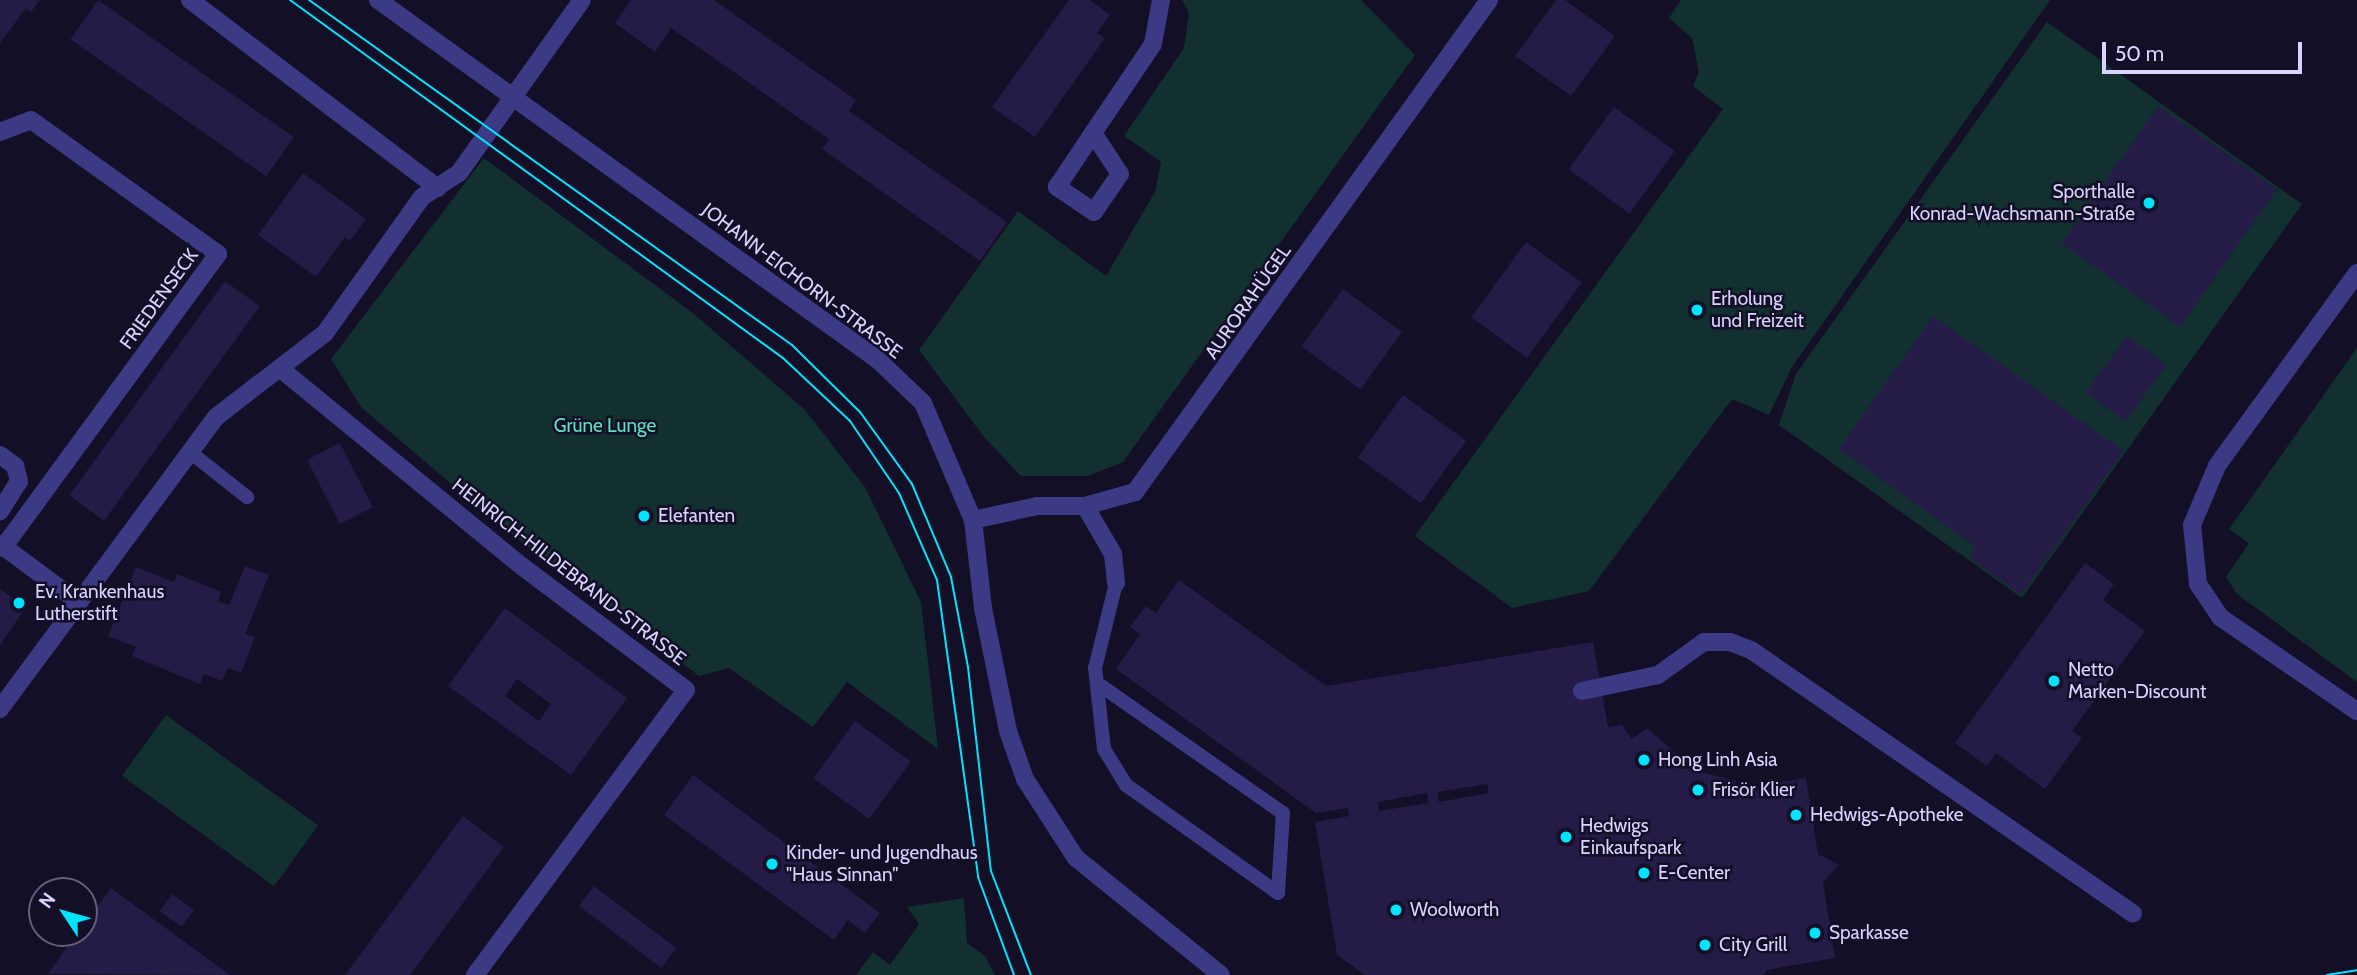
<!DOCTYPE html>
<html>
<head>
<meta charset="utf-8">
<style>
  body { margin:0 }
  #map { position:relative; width:2357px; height:975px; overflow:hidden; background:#130f26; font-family:Cabin,sans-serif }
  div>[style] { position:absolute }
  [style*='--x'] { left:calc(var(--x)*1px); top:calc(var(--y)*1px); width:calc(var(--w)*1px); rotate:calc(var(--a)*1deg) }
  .green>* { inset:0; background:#12302f; transform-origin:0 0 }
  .building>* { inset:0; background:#241b47; transform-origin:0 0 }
  .service>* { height:14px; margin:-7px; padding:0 7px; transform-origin:7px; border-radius:7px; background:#3d3a85 }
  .minor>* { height:18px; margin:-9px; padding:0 9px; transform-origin:9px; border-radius:9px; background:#3d3a85 }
  .tram>* { height:2px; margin:-1px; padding:0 1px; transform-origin:1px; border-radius:1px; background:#00e5ff }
  .dots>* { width:19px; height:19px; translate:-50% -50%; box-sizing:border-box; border:4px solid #130f26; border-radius:50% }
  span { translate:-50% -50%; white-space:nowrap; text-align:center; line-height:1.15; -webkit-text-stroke:5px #130f26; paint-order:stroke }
  .poi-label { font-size:19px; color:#d9d4ff }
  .right { translate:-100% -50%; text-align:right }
  .left { translate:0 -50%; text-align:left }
  .street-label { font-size:19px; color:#d9d4ff }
  .park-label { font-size:19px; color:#5fe0c0 }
  .north { position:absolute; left:28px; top:877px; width:70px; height:70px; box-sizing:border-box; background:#130f26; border:2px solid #625e7d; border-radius:50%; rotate:306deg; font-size:19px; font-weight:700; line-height:28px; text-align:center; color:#d9d4ff }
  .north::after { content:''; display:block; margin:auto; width:24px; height:32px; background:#00e5ff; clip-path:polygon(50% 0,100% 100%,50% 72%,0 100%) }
  .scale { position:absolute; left:2102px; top:42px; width:200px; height:32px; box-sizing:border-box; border:4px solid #d9d4ff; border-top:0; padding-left:9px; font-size:21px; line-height:24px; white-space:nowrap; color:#d9d4ff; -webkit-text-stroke:5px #130f26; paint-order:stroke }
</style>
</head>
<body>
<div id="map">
  <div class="green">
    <div style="clip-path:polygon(1182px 0,1361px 0,1415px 55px,1123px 462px,1088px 476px,1021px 476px,984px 437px,919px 350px,1018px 211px,1106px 276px,1155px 192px,1161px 162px,1124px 136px,1184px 48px,1189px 13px)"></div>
    <div style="clip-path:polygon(1681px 0,2050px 0,1792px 367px,1769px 415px,1732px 399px,1589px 591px,1512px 608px,1415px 536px,1723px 109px,1693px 86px,1699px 72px,1692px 38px,1669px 18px)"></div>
    <div style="clip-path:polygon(2047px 22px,2302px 204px,2022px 598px,1779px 425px,1796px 374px)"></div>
    <div style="clip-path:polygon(484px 158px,694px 314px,805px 410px,865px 487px,921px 602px,938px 749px,847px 682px,813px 727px,729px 668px,699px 676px,497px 523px,361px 407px,331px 359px)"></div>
    <div style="clip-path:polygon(2357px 348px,2357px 682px,2237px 594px,2226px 577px,2249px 543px,2229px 529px)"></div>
    <div style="left:166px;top:715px;width:188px;height:75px;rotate:36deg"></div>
    <div style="clip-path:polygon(964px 898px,967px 943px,985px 956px,995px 975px,856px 975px,873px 952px,890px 965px,919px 924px,907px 907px)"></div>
  </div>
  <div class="building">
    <div style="clip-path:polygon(0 0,40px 0,31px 12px,26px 8px,0 43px)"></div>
    <div style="left:98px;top:0;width:239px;height:48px;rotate:35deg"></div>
    <div style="clip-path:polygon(631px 0,714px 0,856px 100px,849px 111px,1007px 222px,980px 261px,822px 149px,829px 139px,671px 28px,655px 52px,615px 23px)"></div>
    <div style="clip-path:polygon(1069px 0,1090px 0,1110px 15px,1097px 33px,1105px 38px,1035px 137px,992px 107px)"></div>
    <div style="clip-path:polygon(1556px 0,1565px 0,1615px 36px,1571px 96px,1515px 56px)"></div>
    <div style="left:2158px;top:106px;width:145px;height:168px;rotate:35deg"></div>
    <div style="left:1614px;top:107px;width:75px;height:77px;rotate:36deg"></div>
    <div style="clip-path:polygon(303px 173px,366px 219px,350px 241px,345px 237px,316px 277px,258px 235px)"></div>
    <div style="left:1526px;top:242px;width:69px;height:93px;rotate:36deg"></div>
    <div style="left:225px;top:281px;width:43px;height:265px;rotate:36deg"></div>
    <div style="left:1343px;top:289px;width:73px;height:71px;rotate:36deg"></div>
    <div style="clip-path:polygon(1933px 316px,2123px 451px,2021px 594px,1969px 557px,1976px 547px,1839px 449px)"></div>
    <div style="left:2127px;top:336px;width:49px;height:70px;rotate:36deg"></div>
    <div style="left:1403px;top:395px;width:78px;height:77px;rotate:36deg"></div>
    <div style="left:340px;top:443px;width:72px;height:37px;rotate:63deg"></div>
    <div style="clip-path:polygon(2085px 563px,2114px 584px,2103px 600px,2145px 631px,2072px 731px,2082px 738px,2045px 789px,1996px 753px,1987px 766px,1955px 743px)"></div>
    <div style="clip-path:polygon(245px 566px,269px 575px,245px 634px,255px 637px,241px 673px,228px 668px,222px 681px,204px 674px,200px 684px,132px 656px,136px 647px,108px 636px,136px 567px,174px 582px,177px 574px,221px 592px,218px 601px,229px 605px)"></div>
    <div style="clip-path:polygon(evenodd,1179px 580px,1326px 686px,1593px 642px,1608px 727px,1622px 725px,1632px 739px,1647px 728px,1688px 764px,1686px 768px,1736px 781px,1736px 789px,1806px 778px,1818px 854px,1839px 865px,1823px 882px,1835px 958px,1767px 970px,1763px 975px,1365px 975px,1337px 955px,1315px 822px,1349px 816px,1348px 808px,1316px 813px,1116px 669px,1140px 634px,1130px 627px,1146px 606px,1156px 613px,1179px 580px,1487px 784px,1489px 793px,1439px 802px,1438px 792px,1487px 784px,1179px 580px,1427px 793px,1428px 803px,1379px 811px,1378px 802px,1427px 793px)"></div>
    <div style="clip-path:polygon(0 589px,26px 607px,0 645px)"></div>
    <div style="clip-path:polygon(evenodd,505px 608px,627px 698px,571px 775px,448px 686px,505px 608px,517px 679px,551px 704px,539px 721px,505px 696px,517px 679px)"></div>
    <div style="left:855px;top:721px;width:69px;height:71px;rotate:36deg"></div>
    <div style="clip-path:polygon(693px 775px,880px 913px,865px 933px,848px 920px,834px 940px,664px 815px)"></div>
    <div style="clip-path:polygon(463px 816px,504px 847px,410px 975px,345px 975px)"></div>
    <div style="left:594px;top:886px;width:103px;height:25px;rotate:37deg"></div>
    <div style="clip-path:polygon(111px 888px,230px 975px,48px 974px,77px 933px,84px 933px,84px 924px)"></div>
    <div style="left:172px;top:894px;width:27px;height:21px;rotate:36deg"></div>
  </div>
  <div class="service">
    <div style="--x:190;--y:452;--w:73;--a:38.3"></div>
    <div style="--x:1097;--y:683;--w:227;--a:35"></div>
    <div style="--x:1283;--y:813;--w:80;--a:93.6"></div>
    <div style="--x:1278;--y:893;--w:186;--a:-144.6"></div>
    <div style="--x:1126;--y:785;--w:42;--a:-121.4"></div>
    <div style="--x:1104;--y:749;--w:81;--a:-96.3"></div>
    <div style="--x:1095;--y:668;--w:88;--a:-76.1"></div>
  </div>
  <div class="minor">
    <div style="--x:190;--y:0;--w:311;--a:37.2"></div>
    <div style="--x:378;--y:0;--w:616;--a:35.75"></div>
    <div style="--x:878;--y:360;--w:62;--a:43.7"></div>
    <div style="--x:923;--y:403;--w:127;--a:66.9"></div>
    <div style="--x:973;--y:520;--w:89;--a:83.5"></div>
    <div style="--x:983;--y:608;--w:126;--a:78.5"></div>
    <div style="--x:1008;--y:731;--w:51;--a:70.5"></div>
    <div style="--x:1025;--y:779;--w:94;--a:57.2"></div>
    <div style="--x:1076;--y:858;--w:186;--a:38.9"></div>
    <div style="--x:0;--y:132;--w:33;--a:-21"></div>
    <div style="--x:31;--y:120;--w:230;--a:35.6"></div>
    <div style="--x:218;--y:254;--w:364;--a:126.2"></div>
    <div style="--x:1093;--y:133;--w:49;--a:56.6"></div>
    <div style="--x:1120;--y:174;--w:46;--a:124.4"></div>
    <div style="--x:1094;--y:212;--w:45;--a:-146"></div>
    <div style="--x:1057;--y:187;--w:65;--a:-56.3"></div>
    <div style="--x:1093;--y:133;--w:107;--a:-56"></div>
    <div style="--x:1153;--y:44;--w:45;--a:-79.7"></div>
    <div style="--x:2357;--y:273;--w:238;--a:126"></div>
    <div style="--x:2217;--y:466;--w:64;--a:113"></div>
    <div style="--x:2192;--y:525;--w:59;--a:84.2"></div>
    <div style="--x:2198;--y:584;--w:40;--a:56"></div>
    <div style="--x:2220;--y:617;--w:166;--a:34.5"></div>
    <div style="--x:282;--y:370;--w:311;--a:39.3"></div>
    <div style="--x:523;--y:567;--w:204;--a:37"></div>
    <div style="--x:686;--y:690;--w:355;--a:126.5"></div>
    <div style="--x:0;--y:455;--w:19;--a:36"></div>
    <div style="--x:15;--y:466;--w:16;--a:75"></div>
    <div style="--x:19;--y:481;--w:36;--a:122"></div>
    <div style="--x:1085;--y:506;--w:56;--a:59.7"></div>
    <div style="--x:1113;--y:554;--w:29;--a:84"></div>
    <div style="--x:973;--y:520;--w:66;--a:-12.3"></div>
    <div style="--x:1037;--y:506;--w:48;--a:0"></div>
    <div style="--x:1085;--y:506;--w:52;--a:-15.6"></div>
    <div style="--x:1135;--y:492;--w:606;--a:-54.26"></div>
    <div style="--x:0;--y:544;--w:97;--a:36.6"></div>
    <div style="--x:1582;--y:691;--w:78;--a:-11.9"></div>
    <div style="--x:1658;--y:675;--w:57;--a:-35.7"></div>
    <div style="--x:1704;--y:642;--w:26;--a:0"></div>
    <div style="--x:1730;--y:642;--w:22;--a:21"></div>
    <div style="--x:1751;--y:650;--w:464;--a:34.6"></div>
    <div style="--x:0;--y:709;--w:363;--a:-53.5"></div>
    <div style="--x:216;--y:417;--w:138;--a:-37.6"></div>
    <div style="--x:325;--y:333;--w:167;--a:-54.5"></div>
    <div style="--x:422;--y:197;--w:44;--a:-33"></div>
    <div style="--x:459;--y:173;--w:212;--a:-54.6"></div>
  </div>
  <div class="tram">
    <div style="--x:290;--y:0;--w:609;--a:35.99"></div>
    <div style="--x:783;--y:358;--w:92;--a:43.2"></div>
    <div style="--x:850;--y:421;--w:87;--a:55.8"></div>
    <div style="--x:899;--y:493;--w:95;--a:66.4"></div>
    <div style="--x:937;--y:580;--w:300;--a:82.1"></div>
    <div style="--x:978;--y:877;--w:104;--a:69.8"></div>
    <div style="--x:309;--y:0;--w:594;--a:35.54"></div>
    <div style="--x:792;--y:345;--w:95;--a:44.6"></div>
    <div style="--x:860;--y:412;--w:89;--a:54.2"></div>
    <div style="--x:912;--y:484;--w:101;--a:67.2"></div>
    <div style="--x:951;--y:577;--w:92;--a:79.3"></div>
    <div style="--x:968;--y:667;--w:205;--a:83.6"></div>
    <div style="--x:991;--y:871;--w:111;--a:69"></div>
    <div style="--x:2327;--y:975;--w:30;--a:-9"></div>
  </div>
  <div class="dots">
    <div style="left:2149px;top:203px;background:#00e5ff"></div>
    <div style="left:1697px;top:310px;background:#00e5ff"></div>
    <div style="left:644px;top:516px;background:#00e5ff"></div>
    <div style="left:19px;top:603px;background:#00e5ff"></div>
    <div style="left:2054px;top:681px;background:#00e5ff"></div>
    <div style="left:1644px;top:760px;background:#00e5ff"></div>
    <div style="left:1698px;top:790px;background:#00e5ff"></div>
    <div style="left:1796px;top:815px;background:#00e5ff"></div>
    <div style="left:1566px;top:837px;background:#00e5ff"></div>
    <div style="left:772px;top:864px;background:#00e5ff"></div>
    <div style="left:1644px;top:873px;background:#00e5ff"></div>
    <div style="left:1396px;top:910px;background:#00e5ff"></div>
    <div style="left:1815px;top:933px;background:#00e5ff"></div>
    <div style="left:1705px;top:945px;background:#00e5ff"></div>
  </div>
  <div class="poi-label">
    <span class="right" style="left:2135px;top:203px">Sporthalle<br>Konrad-Wachsmann-Straße</span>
    <span class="left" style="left:1711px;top:310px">Erholung<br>und Freizeit</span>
    <span class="left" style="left:658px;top:516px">Elefanten</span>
    <span class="left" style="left:35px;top:603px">Ev. Krankenhaus<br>Lutherstift</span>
    <span class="left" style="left:2068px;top:681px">Netto<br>Marken-Discount</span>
    <span class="left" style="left:1658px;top:760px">Hong Linh Asia</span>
    <span class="left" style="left:1712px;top:790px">Frisör Klier</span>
    <span class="left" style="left:1810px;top:815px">Hedwigs-Apotheke</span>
    <span class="left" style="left:1580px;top:837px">Hedwigs<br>Einkaufspark</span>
    <span class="left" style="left:786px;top:864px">Kinder- und Jugendhaus<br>"Haus Sinnan"</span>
    <span class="left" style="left:1658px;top:873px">E-Center</span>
    <span class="left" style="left:1410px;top:910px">Woolworth</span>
    <span class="left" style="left:1829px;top:933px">Sparkasse</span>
    <span class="left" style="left:1719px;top:945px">City Grill</span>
  </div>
  <div class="street-label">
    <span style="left:802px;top:281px;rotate:37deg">JOHANN-EICHORN-STRASSE</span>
    <span style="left:159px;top:299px;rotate:-54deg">FRIEDENSECK</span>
    <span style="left:1248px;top:302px;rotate:-55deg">AURORAHÜGEL</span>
    <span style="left:569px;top:572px;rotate:38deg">HEINRICH-HILDEBRAND-STRASSE</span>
  </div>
  <div class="park-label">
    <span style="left:605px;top:426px">Grüne Lunge</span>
  </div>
  <div class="north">N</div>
  <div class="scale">50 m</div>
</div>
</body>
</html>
